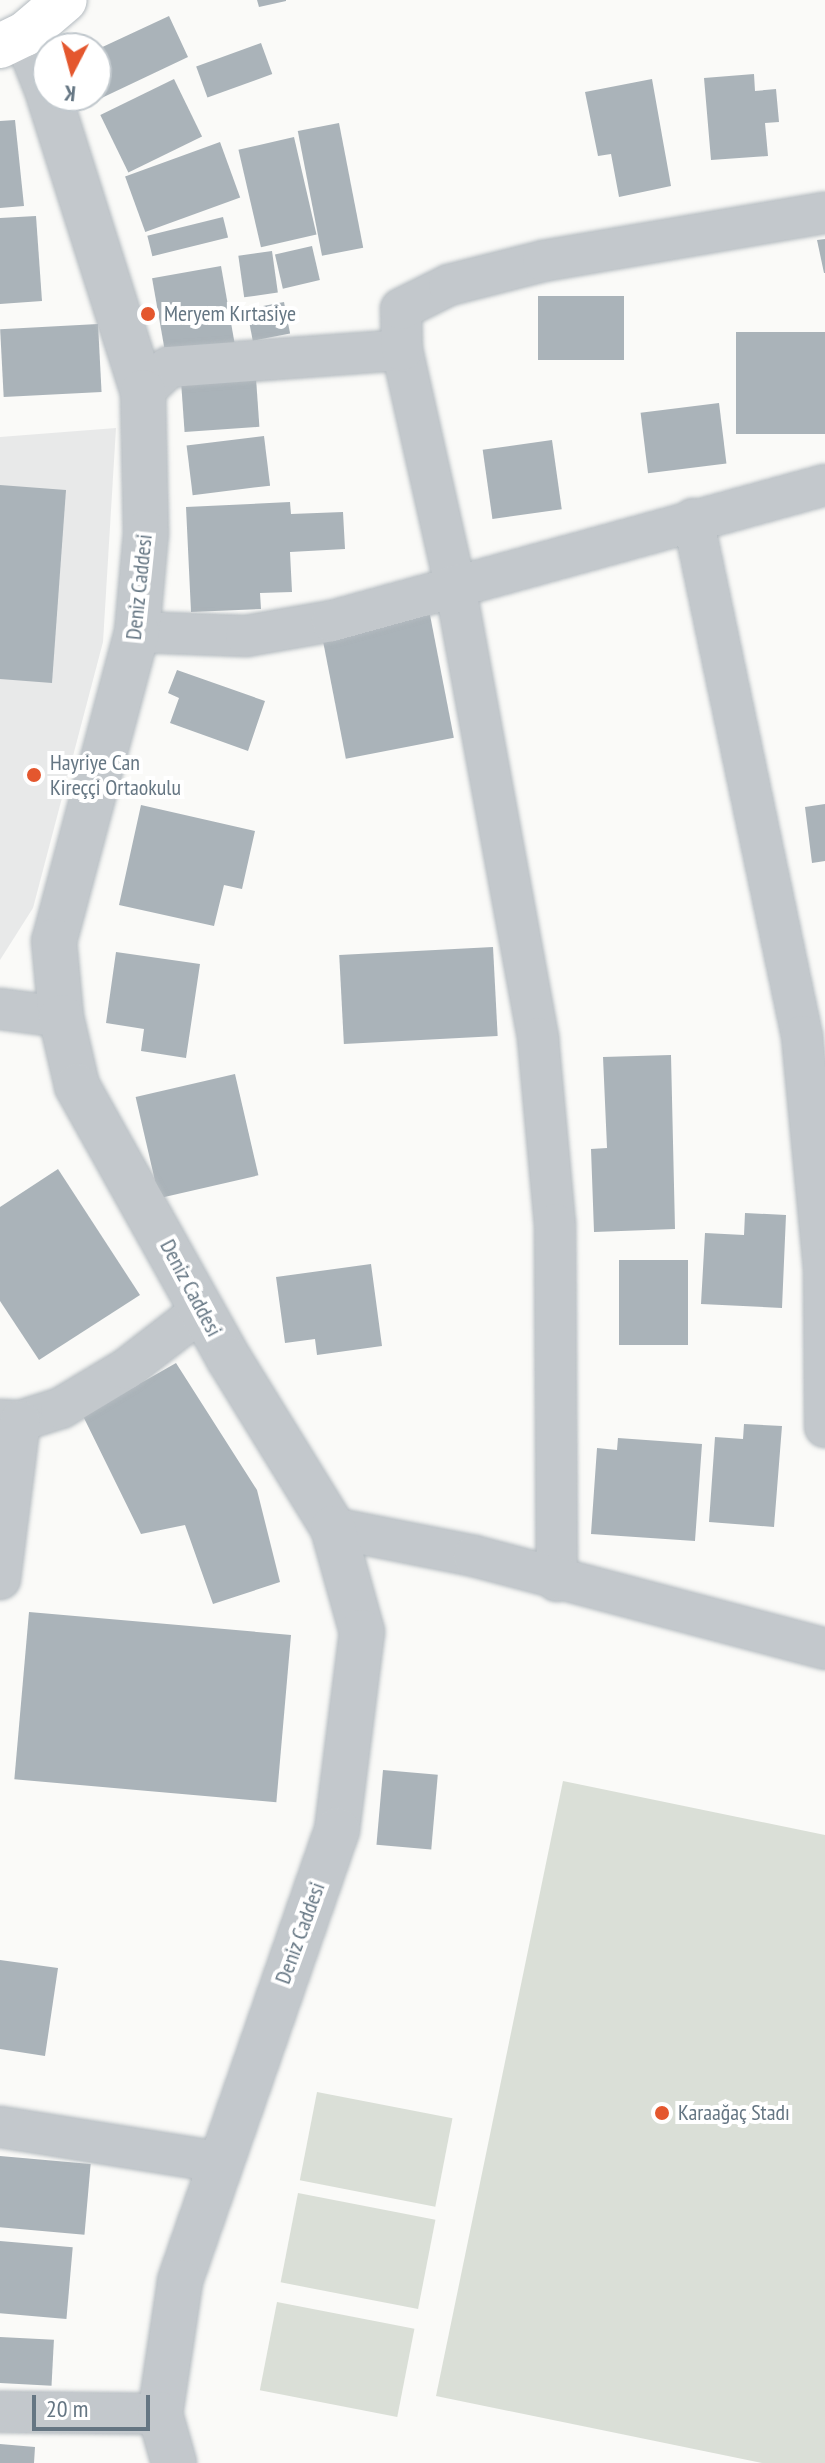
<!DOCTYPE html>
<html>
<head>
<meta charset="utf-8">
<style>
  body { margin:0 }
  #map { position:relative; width:825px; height:2463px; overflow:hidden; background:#fafaf8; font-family:"PT Sans Narrow",sans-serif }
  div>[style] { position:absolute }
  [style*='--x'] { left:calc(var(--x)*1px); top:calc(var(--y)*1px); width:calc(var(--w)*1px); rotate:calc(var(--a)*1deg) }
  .built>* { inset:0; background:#e8e9e9 }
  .green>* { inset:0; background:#dadfd7; transform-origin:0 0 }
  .building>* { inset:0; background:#aab3b9; transform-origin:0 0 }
  .roads { filter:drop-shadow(0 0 2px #b3babf) drop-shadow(0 0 2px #b3babf) }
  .minor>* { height:40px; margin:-20px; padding:0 20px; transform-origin:20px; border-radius:20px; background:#c3c8cc }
  .tertiary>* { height:44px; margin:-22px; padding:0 22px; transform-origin:22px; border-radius:22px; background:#c3c8cc }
  .secondary>* { height:44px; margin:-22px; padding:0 22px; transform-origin:22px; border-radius:22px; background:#fff }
  .dots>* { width:22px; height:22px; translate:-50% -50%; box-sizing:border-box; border:4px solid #fff; border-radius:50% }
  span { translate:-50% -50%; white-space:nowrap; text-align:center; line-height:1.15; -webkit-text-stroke:8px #fff; paint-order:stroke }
  .poi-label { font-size:22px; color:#657683 }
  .left { translate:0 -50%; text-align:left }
  .street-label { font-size:22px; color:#657683 }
  .north { position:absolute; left:32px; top:32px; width:80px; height:80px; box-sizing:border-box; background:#fff; border:2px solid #c1c8cd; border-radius:50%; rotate:186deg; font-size:22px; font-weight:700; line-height:32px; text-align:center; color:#657683 }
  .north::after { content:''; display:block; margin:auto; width:28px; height:36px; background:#e4572e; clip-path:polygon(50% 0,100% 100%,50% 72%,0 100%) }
  .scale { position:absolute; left:32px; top:2395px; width:118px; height:36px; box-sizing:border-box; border:4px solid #657683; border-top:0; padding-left:10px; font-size:24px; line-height:28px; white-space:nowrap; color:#657683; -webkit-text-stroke:6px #fff; paint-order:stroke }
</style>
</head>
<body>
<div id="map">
  <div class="built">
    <div style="clip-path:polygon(116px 428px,103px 642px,33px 908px,0 960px,0 437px)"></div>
  </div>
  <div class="green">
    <div style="clip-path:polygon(563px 1781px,825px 1835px,825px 2463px,762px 2463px,436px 2396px)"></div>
    <div style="left:317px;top:2092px;width:138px;height:90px;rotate:11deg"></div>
    <div style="left:298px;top:2193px;width:140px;height:91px;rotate:11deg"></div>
    <div style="left:277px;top:2302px;width:140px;height:90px;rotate:11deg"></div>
  </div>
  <div class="building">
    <div style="clip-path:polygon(257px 0,286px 0,286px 1px,259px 7px)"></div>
    <div style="clip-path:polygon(169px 16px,188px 57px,91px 103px,87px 96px,96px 96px,100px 60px,96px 50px)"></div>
    <div style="left:261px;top:43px;width:33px;height:69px;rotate:70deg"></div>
    <div style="clip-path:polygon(754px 74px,755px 91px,776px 89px,779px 122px,765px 123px,768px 156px,711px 160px,704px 78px)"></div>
    <div style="left:174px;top:79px;width:64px;height:82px;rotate:64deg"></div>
    <div style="clip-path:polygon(652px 79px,671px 186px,619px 197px,611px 154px,598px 156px,585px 92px)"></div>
    <div style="clip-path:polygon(15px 120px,24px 206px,0 208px,0 121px)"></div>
    <div style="left:339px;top:123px;width:127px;height:42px;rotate:79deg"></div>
    <div style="left:294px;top:137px;width:100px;height:57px;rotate:77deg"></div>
    <div style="left:220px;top:142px;width:59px;height:101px;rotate:70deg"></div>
    <div style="clip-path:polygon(36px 216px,42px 301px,0 304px,0 218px)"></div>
    <div style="left:223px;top:217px;width:21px;height:78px;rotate:76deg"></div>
    <div style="clip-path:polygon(825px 239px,825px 273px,824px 273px,817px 240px)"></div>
    <div style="left:312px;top:246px;width:35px;height:38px;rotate:77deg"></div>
    <div style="left:272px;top:251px;width:42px;height:34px;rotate:82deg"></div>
    <div style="left:221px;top:266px;width:83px;height:70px;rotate:80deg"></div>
    <div style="left:624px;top:296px;width:64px;height:86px;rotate:90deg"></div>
    <div style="left:284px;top:302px;width:32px;height:38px;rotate:79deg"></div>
    <div style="left:98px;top:324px;width:68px;height:98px;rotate:87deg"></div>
    <div style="left:825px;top:332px;width:102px;height:89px;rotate:90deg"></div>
    <div style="left:255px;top:364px;width:63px;height:75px;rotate:86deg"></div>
    <div style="left:719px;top:403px;width:61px;height:79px;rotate:83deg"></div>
    <div style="left:264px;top:436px;width:50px;height:78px;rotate:83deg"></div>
    <div style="left:552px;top:440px;width:70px;height:70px;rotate:82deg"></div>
    <div style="clip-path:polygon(0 485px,66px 490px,52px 683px,0 679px)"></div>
    <div style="clip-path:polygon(290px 502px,291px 514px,343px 512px,345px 549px,290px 552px,292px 592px,260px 593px,261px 609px,191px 612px,186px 507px)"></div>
    <div style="left:430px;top:615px;width:125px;height:110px;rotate:79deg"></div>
    <div style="clip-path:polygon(177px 670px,265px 701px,248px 751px,170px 723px,179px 698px,168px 693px)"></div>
    <div style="clip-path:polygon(825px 804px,825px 861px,812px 863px,805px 807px)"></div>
    <div style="clip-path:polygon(141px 805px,255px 831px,242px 889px,224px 885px,214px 926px,119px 905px)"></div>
    <div style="left:493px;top:947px;width:89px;height:154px;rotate:87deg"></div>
    <div style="clip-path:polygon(116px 952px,200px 964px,186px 1058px,141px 1051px,144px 1029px,106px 1023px)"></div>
    <div style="clip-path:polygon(671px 1055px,675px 1229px,594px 1232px,591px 1149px,607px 1148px,603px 1057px)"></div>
    <div style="left:235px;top:1074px;width:104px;height:102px;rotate:77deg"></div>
    <div style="clip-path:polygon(58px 1169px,140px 1295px,39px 1360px,0 1301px,0 1207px)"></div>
    <div style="clip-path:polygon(745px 1213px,786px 1215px,782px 1308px,701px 1304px,705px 1233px,744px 1235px)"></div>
    <div style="left:619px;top:1260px;width:69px;height:85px"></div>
    <div style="clip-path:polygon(371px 1264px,382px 1346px,317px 1355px,315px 1339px,285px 1343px,276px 1277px)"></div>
    <div style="clip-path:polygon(176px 1363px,257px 1490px,280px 1582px,213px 1604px,185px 1525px,141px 1534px,83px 1416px)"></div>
    <div style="clip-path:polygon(744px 1424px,782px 1426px,774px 1527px,709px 1522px,715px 1437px,743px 1439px)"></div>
    <div style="clip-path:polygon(618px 1438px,702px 1444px,695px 1541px,591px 1534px,597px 1448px,617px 1450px)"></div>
    <div style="left:29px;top:1612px;width:263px;height:168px;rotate:5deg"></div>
    <div style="left:383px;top:1770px;width:55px;height:75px;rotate:5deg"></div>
    <div style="clip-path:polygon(0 1960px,58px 1968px,45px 2056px,0 2049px)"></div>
    <div style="left:0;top:2156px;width:91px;height:71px;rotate:5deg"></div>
    <div style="left:0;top:2241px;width:73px;height:72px;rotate:5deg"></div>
    <div style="left:0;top:2337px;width:54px;height:46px;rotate:3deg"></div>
    <div style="clip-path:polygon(0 2444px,35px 2447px,34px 2463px,0 2463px)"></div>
  </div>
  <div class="roads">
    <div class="minor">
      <div style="--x:402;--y:350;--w:241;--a:77.3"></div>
      <div style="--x:455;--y:585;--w:461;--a:79.6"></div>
      <div style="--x:538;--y:1038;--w:187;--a:84.8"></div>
      <div style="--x:555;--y:1224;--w:357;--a:89.7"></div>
      <div style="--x:143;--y:392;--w:36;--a:-44"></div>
      <div style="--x:169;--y:367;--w:234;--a:-4.2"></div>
      <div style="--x:402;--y:350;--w:41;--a:-91.4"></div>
      <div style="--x:401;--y:309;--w:54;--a:-26.6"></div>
      <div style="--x:449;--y:285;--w:97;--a:-14.3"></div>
      <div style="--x:543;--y:261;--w:286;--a:-9.7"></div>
      <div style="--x:693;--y:519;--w:528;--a:78.09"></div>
      <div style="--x:802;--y:1036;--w:234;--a:84.6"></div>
      <div style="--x:824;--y:1269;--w:158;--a:89.6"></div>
      <div style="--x:137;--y:632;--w:109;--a:2.1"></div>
      <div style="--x:246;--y:636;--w:87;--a:-9.9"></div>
      <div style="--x:332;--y:621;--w:511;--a:-15.42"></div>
      <div style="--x:0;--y:1009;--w:62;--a:7.5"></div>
      <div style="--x:0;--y:1420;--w:20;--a:3"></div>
      <div style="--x:20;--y:1421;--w:43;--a:-17.6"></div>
      <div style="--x:61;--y:1408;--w:76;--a:-31"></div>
      <div style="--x:126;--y:1369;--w:95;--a:-37.7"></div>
      <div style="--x:333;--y:1528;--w:144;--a:11.2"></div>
      <div style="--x:474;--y:1556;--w:363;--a:14.8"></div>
      <div style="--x:0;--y:1579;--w:159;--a:-82.8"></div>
      <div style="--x:0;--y:2127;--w:222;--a:9.1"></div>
      <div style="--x:0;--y:2412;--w:160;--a:0.7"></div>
    </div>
    <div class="tertiary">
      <div style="--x:25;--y:34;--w:62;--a:68.4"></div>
      <div style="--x:49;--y:96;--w:311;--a:72.4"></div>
      <div style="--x:143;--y:392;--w:141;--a:88.8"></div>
      <div style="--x:146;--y:533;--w:99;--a:95.2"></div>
      <div style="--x:137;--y:632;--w:320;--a:105"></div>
      <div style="--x:54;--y:941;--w:76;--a:84.7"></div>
      <div style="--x:61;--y:1017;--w:71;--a:76.9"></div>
      <div style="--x:77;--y:1086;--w:312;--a:60.9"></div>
      <div style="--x:229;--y:1359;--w:198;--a:58.4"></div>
      <div style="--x:333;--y:1528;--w:108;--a:74.4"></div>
      <div style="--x:362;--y:1632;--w:200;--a:97.2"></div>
      <div style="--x:337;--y:1830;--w:478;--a:109.2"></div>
      <div style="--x:180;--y:2282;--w:134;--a:98.6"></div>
      <div style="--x:160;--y:2414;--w:51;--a:74.1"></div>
    </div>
    <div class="secondary">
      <div style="--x:0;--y:46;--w:28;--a:-26"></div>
      <div style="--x:25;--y:34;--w:52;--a:-40.4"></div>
    </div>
  </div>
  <div class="dots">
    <div style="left:148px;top:314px;background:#e4572e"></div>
    <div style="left:34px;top:775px;background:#e4572e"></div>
    <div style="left:662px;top:2113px;background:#e4572e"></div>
  </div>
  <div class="poi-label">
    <span class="left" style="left:164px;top:314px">Meryem Kırtasiye</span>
    <span class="left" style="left:50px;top:775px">Hayriye Can<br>Kireççi Ortaokulu</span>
    <span class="left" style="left:678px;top:2113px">Karaağaç Stadı</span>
  </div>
  <div class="street-label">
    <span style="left:139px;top:587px;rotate:-84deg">Deniz Caddesi</span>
    <span style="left:191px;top:1288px;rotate:62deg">Deniz Caddesi</span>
    <span style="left:300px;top:1933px;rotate:-70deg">Deniz Caddesi</span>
  </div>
  <div class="north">K</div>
  <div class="scale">20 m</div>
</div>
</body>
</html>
